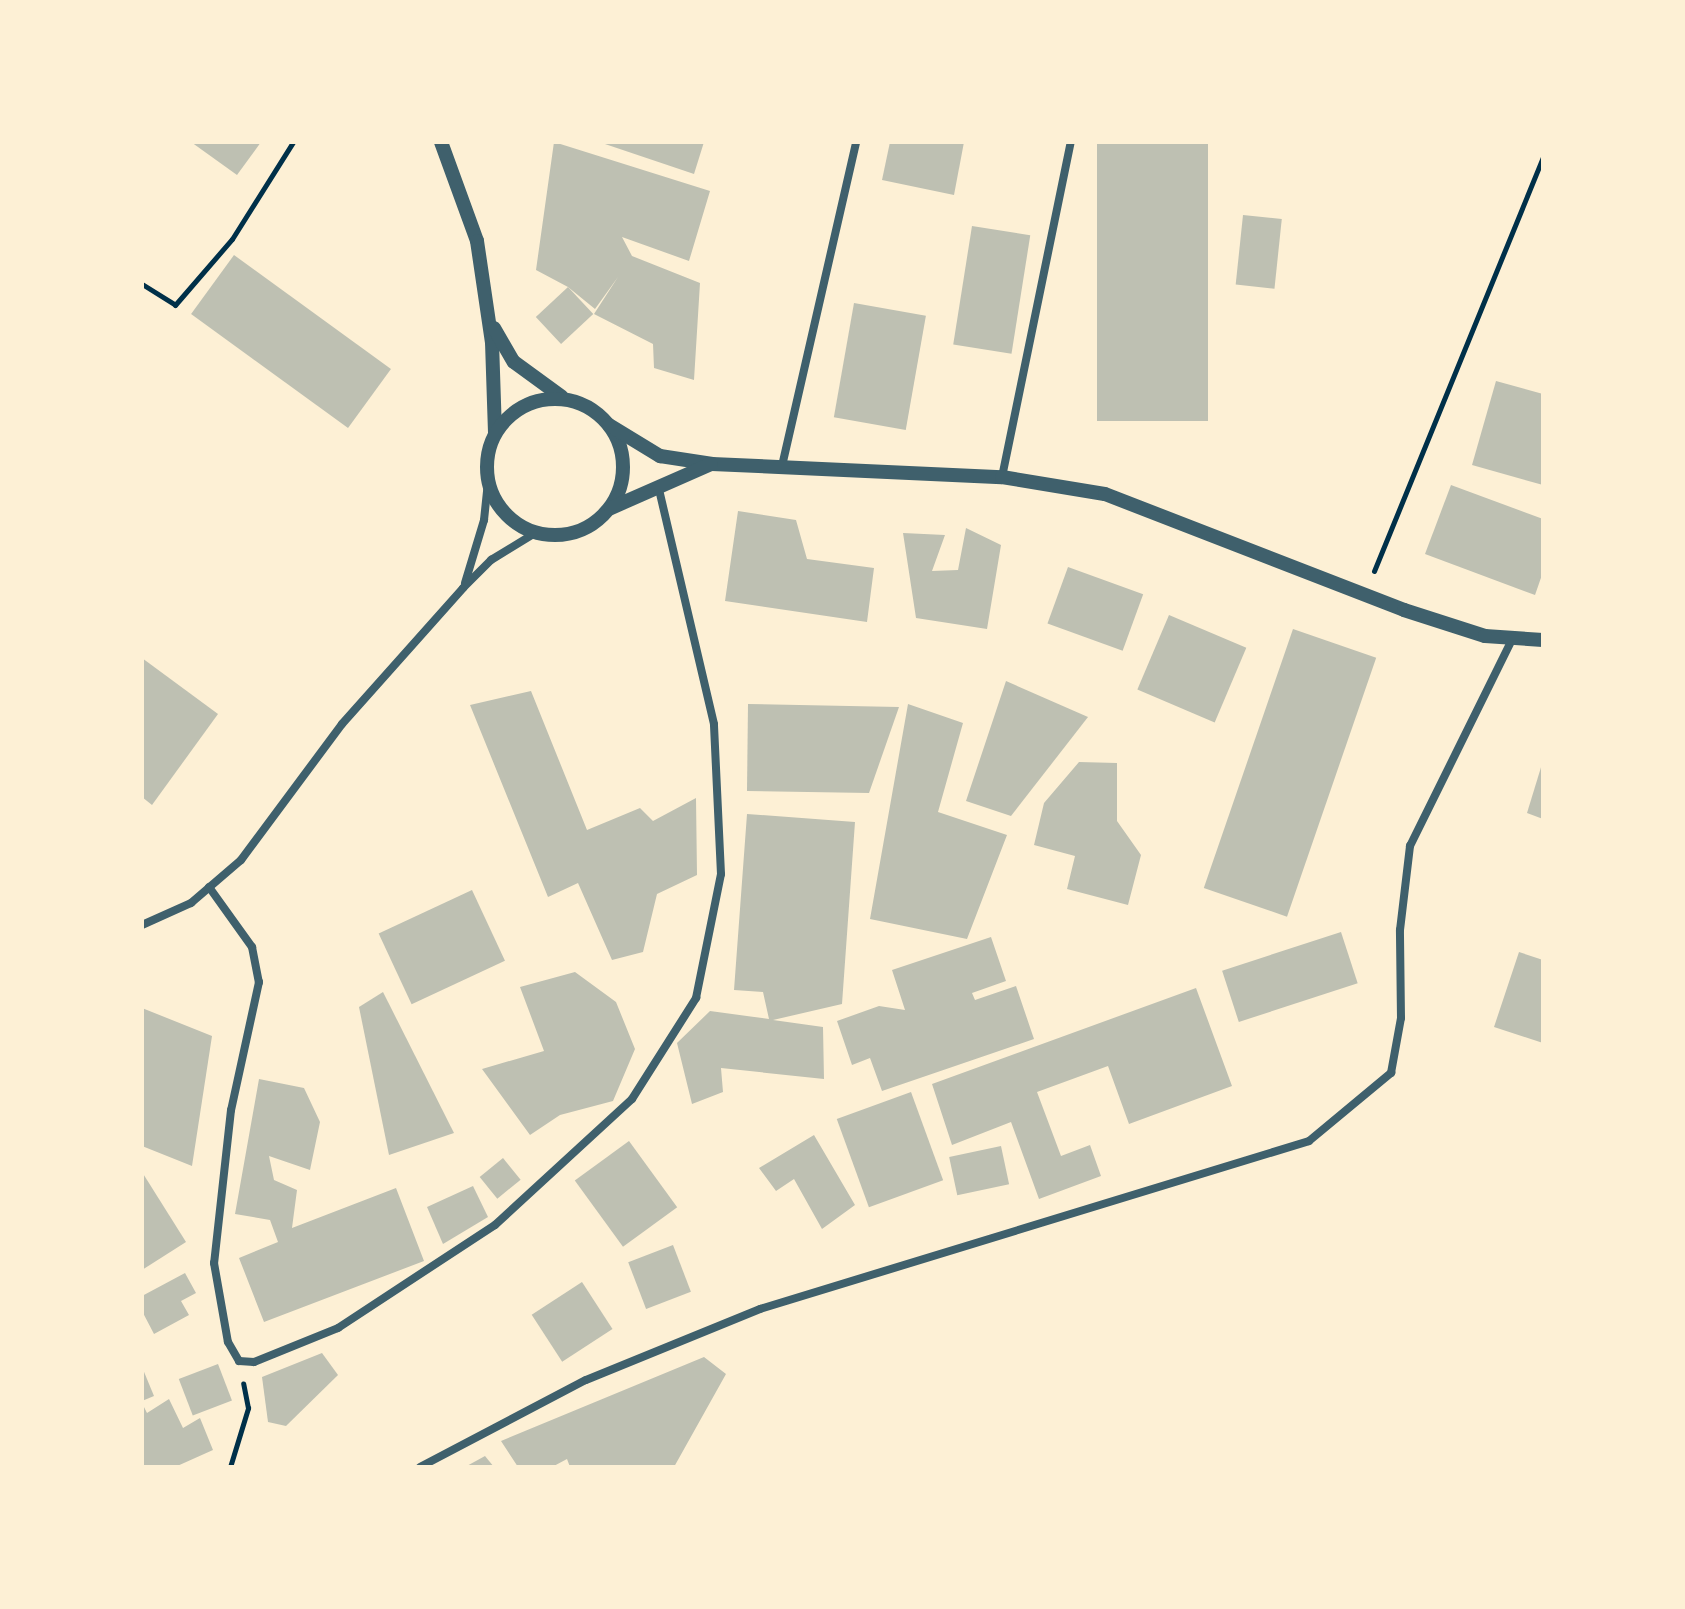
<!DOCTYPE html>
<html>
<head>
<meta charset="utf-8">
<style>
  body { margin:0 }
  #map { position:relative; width:1685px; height:1609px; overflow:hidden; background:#fdf0d5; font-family:"DM Sans",sans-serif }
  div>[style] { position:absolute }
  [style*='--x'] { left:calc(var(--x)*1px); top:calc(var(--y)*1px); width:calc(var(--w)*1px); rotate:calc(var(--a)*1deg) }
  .building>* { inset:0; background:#bec0b2; transform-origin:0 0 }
  .path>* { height:5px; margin:-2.5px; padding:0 2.5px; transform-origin:2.5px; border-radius:2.5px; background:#003049 }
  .minor>* { height:8px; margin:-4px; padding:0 4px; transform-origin:4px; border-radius:4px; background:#3f606c }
  .tertiary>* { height:14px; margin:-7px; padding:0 7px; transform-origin:7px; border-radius:7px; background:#3f606c }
  .tertiary>.ring { margin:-7px; padding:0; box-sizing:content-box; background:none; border:14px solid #3f606c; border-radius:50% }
  span { translate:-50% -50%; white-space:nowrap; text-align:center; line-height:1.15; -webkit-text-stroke:7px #fdf0d5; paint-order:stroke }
  .frame { position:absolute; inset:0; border:144px solid #fdf0d5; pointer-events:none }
</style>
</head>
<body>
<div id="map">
  <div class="building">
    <div style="clip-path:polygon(191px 142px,261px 142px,237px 175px)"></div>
    <div style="clip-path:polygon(554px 142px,710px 191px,689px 261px,622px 237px,632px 256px,700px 283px,694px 380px,654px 368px,653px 344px,594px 314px,618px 277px,595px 309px,568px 287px,536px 270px)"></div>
    <div style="clip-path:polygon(599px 142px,704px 142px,694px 174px)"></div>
    <div style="clip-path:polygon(890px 142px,964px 142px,954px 195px,882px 180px)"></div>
    <div style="left:1097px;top:142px;width:111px;height:279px"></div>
    <div style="left:1243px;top:215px;width:39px;height:70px;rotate:6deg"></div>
    <div style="left:972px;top:226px;width:59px;height:120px;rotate:9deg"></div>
    <div style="left:234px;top:255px;width:194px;height:73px;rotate:36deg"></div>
    <div style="left:568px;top:287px;width:37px;height:44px;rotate:47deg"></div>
    <div style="left:854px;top:303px;width:73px;height:116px;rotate:10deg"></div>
    <div style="clip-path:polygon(1496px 381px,1543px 394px,1543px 485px,1472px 465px)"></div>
    <div style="clip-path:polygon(1451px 485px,1543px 519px,1543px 572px,1535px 595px,1425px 554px)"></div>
    <div style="clip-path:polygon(738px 511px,796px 520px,807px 559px,874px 568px,867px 622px,725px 601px)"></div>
    <div style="clip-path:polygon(966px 528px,1001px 545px,987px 629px,916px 618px,903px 533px,945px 535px,932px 571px,958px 570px)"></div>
    <div style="left:1068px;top:567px;width:80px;height:60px;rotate:20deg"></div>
    <div style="left:1169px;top:615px;width:84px;height:81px;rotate:23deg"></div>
    <div style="left:1293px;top:629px;width:88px;height:274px;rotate:19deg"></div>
    <div style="clip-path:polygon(142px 658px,218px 714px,152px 805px,142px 797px)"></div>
    <div style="clip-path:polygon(1006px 681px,1088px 717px,1011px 816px,966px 801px)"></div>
    <div style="clip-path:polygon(531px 691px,587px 830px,640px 808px,653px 821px,696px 798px,697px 875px,657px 894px,643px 952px,612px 960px,578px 883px,548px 897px,470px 705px)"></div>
    <div style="clip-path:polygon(748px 704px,899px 707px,869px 793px,747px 791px)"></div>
    <div style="clip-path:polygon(908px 704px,963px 723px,938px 812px,1007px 835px,967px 939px,870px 919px)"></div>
    <div style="clip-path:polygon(1079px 762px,1117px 763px,1117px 821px,1141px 855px,1128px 905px,1067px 889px,1075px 856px,1034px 845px,1044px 803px)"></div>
    <div style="clip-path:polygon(1542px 764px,1543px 765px,1543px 819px,1527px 813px)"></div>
    <div style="clip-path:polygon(747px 814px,855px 822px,842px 1004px,773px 1020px,823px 1027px,824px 1079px,721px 1068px,723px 1092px,692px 1104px,677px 1043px,710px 1011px,769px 1019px,763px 992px,734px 990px)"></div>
    <div style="left:472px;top:890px;width:78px;height:103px;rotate:65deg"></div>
    <div style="left:1341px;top:932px;width:54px;height:125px;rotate:72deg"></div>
    <div style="clip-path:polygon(991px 937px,1006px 981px,972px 993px,975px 1000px,1016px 986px,1034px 1039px,882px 1091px,870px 1058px,852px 1065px,837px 1021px,879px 1006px,905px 1010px,892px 970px)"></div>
    <div style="clip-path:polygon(1519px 952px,1543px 960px,1543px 1043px,1494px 1027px)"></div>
    <div style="clip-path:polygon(575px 972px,616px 1002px,635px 1049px,613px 1101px,560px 1115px,530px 1135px,482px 1069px,544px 1051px,520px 987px)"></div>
    <div style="clip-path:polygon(1196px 988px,1232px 1086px,1129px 1124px,1108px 1066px,1037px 1092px,1061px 1156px,1090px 1145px,1101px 1176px,1039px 1199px,1011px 1122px,952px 1145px,932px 1084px)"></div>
    <div style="clip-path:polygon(383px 992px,454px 1133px,389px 1155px,359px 1007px)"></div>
    <div style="clip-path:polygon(142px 1008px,212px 1036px,192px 1166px,142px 1146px)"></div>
    <div style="clip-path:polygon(259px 1079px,304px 1088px,320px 1122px,310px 1170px,269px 1156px,274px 1180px,297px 1190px,292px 1228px,396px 1188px,424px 1261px,264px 1322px,239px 1258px,278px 1242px,270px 1220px,235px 1214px)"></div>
    <div style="left:911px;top:1092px;width:94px;height:79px;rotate:70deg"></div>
    <div style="clip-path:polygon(814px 1135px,855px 1205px,822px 1229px,794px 1179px,776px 1191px,759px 1168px)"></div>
    <div style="left:629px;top:1141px;width:82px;height:67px;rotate:54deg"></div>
    <div style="left:1001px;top:1146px;width:39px;height:53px;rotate:78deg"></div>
    <div style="left:503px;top:1158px;width:28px;height:30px;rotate:51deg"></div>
    <div style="clip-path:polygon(142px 1172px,186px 1242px,142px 1270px)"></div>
    <div style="clip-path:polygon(473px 1186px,488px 1217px,443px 1244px,427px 1207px)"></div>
    <div style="left:673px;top:1245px;width:50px;height:48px;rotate:69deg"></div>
    <div style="clip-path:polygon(185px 1273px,196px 1293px,181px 1301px,189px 1315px,154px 1334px,142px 1311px,142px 1296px)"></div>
    <div style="left:582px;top:1282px;width:56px;height:60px;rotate:57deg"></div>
    <div style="clip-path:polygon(322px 1353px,338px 1375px,286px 1426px,268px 1422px,262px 1377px)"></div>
    <div style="clip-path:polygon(704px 1357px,726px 1374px,674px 1467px,570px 1467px,567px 1459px,552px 1467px,518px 1467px,501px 1441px)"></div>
    <div style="left:218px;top:1364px;width:39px;height:42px;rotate:69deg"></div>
    <div style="clip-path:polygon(142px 1367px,154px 1396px,142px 1401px)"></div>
    <div style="clip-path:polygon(169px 1399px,183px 1428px,200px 1418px,213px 1450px,175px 1467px,142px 1467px,142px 1403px,147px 1413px)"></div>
    <div style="clip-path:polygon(485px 1456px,494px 1467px,465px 1467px)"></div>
  </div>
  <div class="path">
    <div style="--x:142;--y:284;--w:39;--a:32"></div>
    <div style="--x:175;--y:305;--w:87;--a:-49.2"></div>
    <div style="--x:232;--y:239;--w:115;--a:-57.8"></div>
    <div style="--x:1374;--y:571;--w:447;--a:-67.8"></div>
    <div style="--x:230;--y:1467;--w:62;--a:-73"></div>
    <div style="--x:248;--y:1408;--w:25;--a:-101"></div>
  </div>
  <div class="minor">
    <div style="--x:782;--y:466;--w:332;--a:-77.1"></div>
    <div style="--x:1002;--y:477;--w:342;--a:-78.4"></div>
    <div style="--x:465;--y:583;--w:66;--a:-73.2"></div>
    <div style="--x:484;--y:520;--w:38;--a:-84"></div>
    <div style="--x:209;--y:887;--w:74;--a:54.4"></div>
    <div style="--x:252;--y:947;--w:36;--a:79"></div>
    <div style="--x:259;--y:982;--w:131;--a:102.3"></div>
    <div style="--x:231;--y:1110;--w:154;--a:96.3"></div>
    <div style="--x:214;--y:1263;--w:80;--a:80"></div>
    <div style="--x:228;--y:1342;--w:22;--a:60"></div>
    <div style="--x:239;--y:1361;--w:15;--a:4"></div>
    <div style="--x:254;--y:1362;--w:91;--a:-22"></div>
    <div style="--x:338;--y:1328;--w:188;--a:-33.3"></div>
    <div style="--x:495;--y:1225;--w:186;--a:-42.6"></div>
    <div style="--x:632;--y:1099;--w:120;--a:-57.6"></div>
    <div style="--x:696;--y:998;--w:126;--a:-78.6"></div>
    <div style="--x:721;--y:874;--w:150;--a:-92.7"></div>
    <div style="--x:714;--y:724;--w:244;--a:-103.2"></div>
    <div style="--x:142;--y:925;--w:54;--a:-24.2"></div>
    <div style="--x:191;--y:903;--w:66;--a:-40.7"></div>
    <div style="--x:241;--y:860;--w:169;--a:-53.4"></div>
    <div style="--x:342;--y:724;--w:182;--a:-48.3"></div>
    <div style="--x:463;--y:588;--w:40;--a:-45"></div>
    <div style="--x:491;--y:560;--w:52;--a:-31.5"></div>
    <div style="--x:420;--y:1467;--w:187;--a:-27.7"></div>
    <div style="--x:586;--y:1380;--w:188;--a:-22.2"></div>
    <div style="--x:760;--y:1309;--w:574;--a:-17.01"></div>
    <div style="--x:1309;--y:1141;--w:107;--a:-39.7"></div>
    <div style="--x:1391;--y:1073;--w:56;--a:-79.7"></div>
    <div style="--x:1401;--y:1018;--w:88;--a:-90.7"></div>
    <div style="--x:1400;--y:930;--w:85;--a:-83.2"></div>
    <div style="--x:1410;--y:846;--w:232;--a:-63.7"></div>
  </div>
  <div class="tertiary">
    <div style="--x:441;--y:142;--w:105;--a:70"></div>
    <div style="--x:477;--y:241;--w:102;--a:81.6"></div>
    <div style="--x:492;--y:342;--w:91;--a:88.1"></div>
    <div style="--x:494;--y:328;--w:39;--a:60"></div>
    <div style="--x:514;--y:362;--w:59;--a:36.1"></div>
    <div class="ring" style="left:487px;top:399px;width:122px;height:122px"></div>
    <div style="--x:609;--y:425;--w:60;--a:31.3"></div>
    <div style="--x:660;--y:456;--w:53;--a:8.7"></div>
    <div style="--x:712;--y:464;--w:290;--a:2.6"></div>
    <div style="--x:1002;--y:477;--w:104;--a:9.4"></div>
    <div style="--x:1105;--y:494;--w:321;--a:21.2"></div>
    <div style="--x:1404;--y:610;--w:85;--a:17.8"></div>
    <div style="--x:1485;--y:636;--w:58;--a:3.9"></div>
    <div style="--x:611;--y:508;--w:109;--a:-23.7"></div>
  </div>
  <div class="frame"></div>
</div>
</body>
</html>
